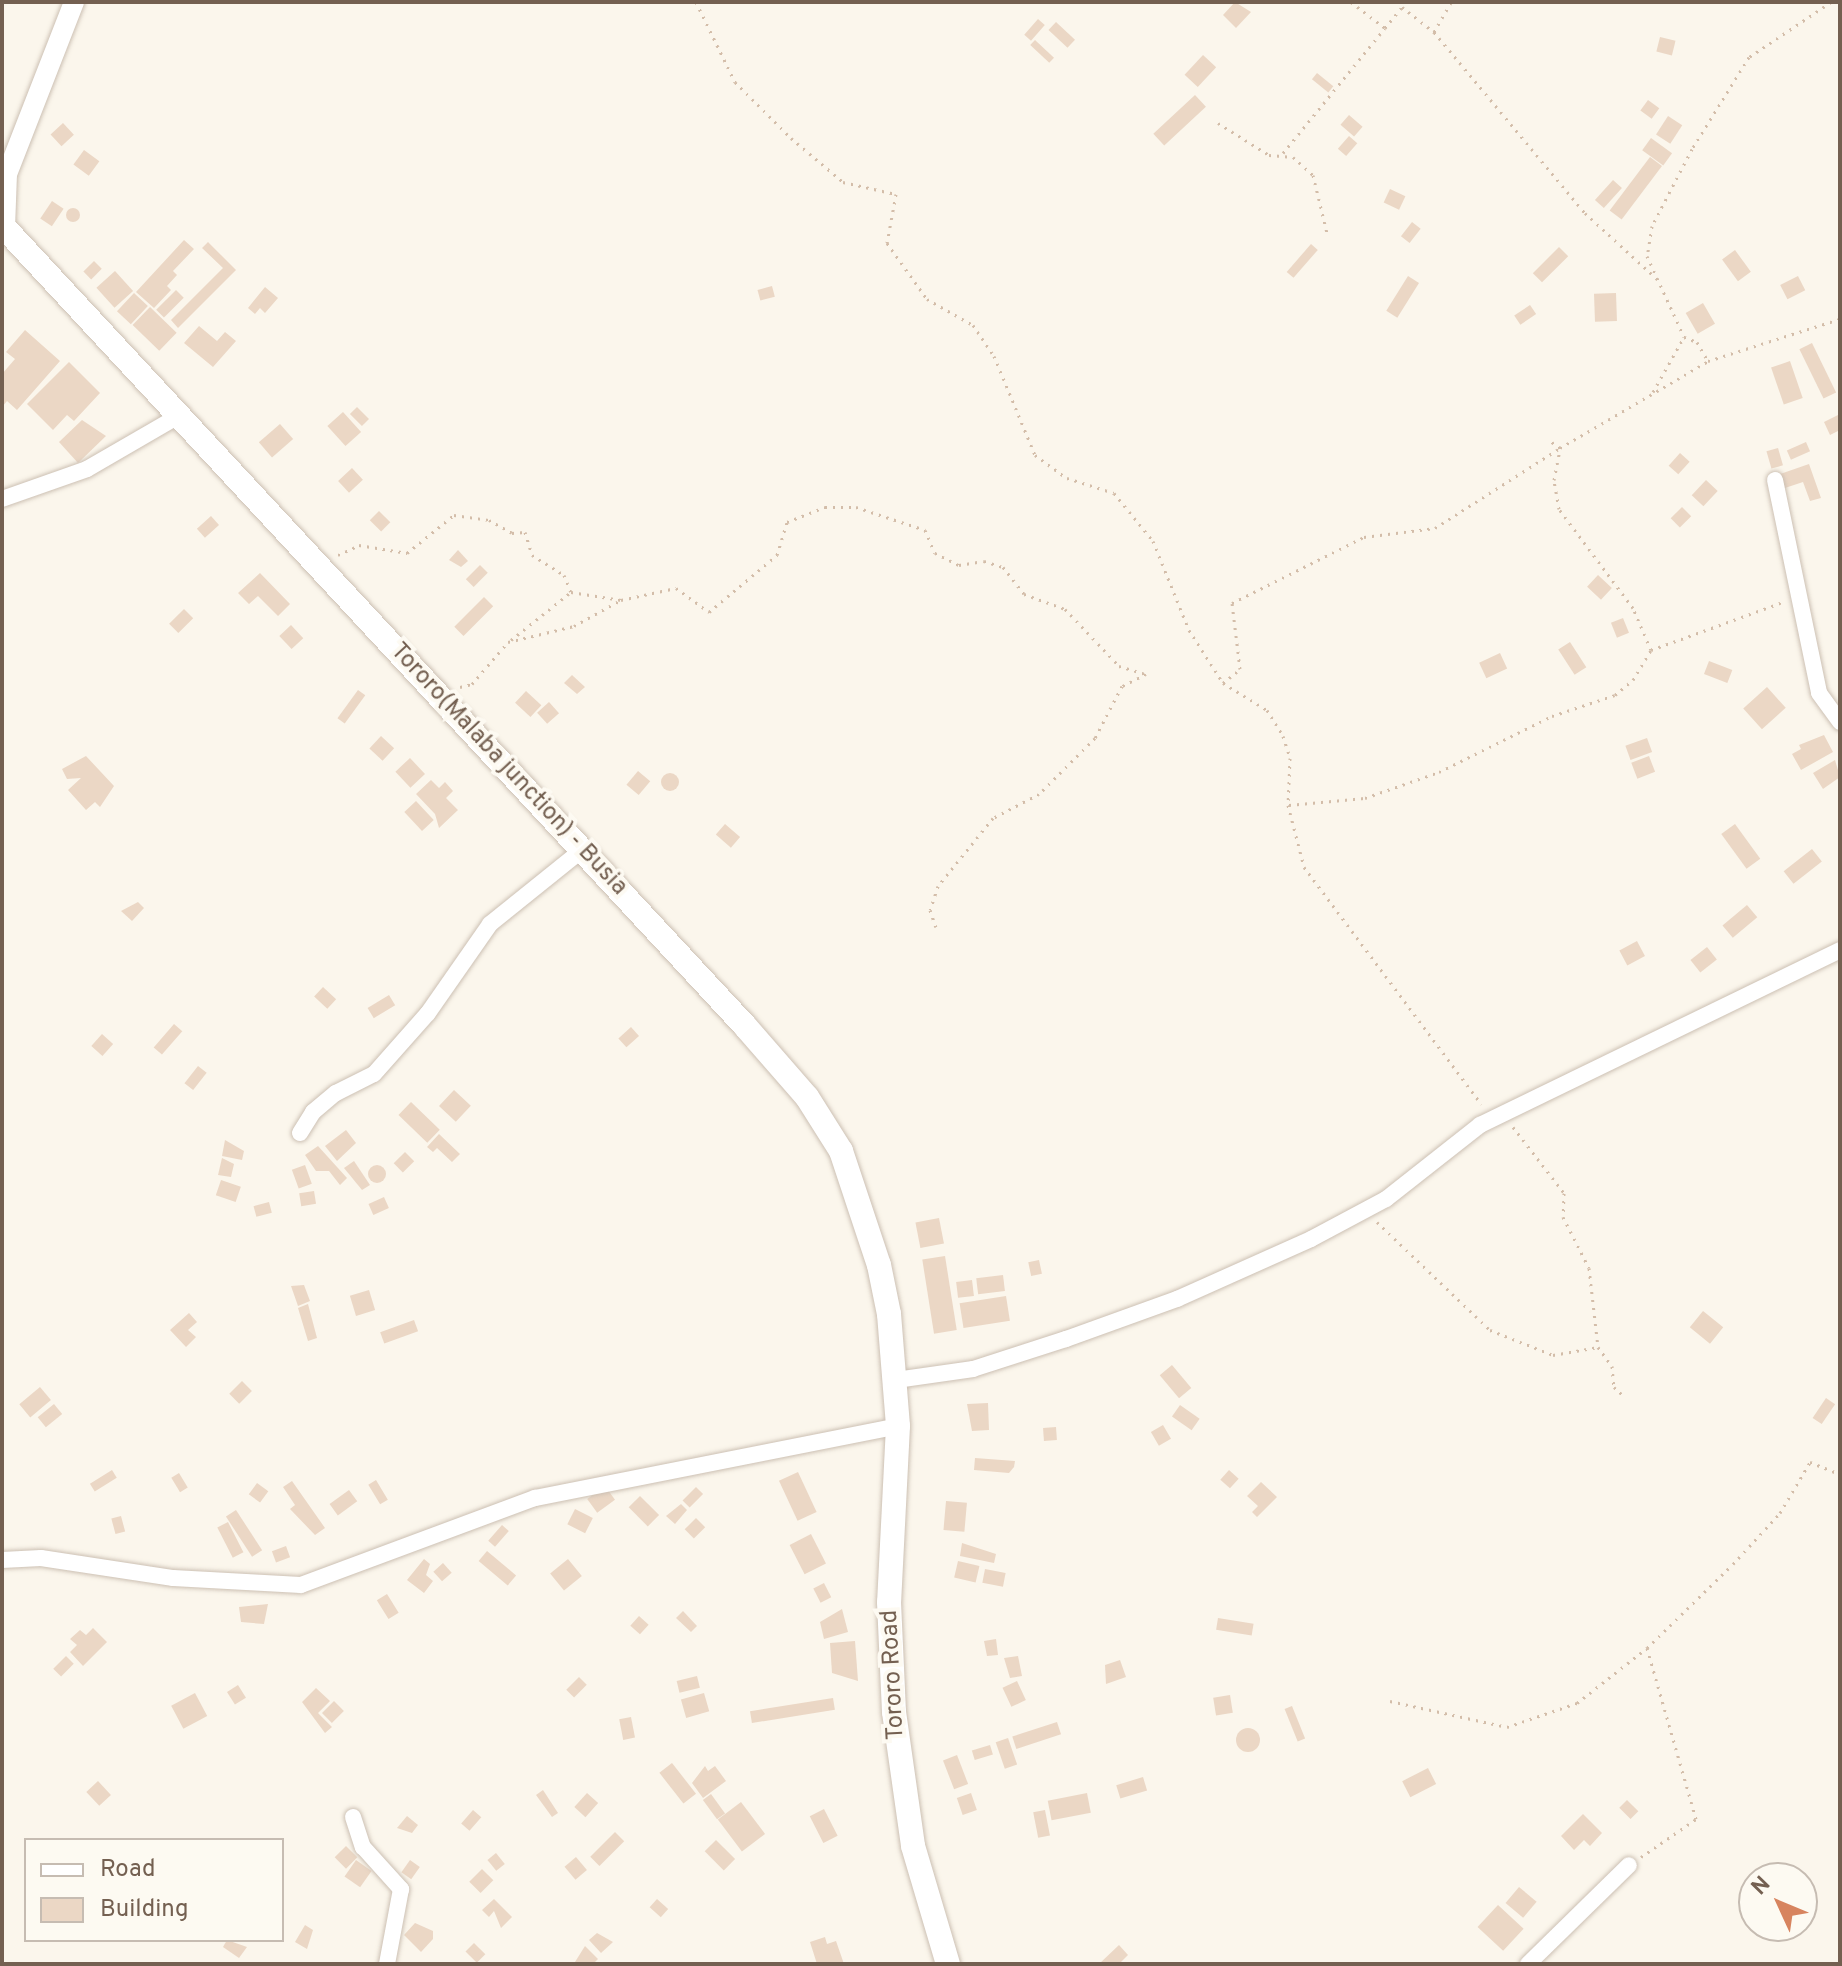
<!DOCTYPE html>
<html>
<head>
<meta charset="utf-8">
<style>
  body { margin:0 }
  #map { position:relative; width:1842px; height:1966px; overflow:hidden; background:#fbf6ec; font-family:Overpass,sans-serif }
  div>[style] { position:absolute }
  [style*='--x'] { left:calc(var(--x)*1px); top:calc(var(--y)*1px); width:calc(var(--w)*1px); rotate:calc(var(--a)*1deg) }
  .building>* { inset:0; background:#ebd7c5; transform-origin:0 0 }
  .round { border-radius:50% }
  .path>* { height:3px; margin-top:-1.5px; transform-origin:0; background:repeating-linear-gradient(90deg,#d3bda9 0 2px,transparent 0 8px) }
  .roads { filter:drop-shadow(0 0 2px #ccc0b3) drop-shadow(0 0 2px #ccc0b3) }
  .minor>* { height:16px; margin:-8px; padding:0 8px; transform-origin:8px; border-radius:8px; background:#fff }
  .tertiary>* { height:20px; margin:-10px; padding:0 10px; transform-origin:10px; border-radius:10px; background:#fff }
  .secondary>* { height:24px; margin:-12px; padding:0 12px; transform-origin:12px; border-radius:12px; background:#fff }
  span { translate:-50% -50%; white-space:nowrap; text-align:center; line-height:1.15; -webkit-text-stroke:8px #fdfaf2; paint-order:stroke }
  .street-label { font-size:24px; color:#746051 }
  .frame { position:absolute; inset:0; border:4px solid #746051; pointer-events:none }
  .legend { position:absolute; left:24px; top:1838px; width:260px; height:104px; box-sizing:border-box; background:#fdfaf2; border:2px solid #c6bcb2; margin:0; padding:10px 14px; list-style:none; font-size:24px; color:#746051 }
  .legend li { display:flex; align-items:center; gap:16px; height:40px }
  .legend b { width:40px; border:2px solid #c6bcb2 }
  .north { position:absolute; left:1738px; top:1862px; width:80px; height:80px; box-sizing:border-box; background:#fdfaf2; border:2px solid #c6bcb2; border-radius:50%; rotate:314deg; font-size:22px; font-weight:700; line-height:32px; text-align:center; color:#746051 }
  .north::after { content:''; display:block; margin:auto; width:28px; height:36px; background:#d7845f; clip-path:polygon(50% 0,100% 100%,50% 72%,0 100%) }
</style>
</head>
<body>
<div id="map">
  <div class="building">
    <div style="clip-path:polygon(1235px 2px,1251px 12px,1236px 28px,1223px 15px)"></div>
    <div style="left:1038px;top:19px;width:9px;height:21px;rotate:41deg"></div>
    <div style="left:1056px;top:22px;width:26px;height:11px;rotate:43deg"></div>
    <div style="left:1660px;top:37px;width:16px;height:15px;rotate:14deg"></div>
    <div style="left:1035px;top:40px;width:26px;height:7px;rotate:43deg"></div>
    <div style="left:1203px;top:55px;width:18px;height:27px;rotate:43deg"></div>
    <div style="left:1317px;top:73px;width:21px;height:8px;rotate:39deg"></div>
    <div style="left:1195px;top:95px;width:16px;height:57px;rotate:47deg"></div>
    <div style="left:1648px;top:100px;width:14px;height:13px;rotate:36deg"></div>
    <div style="left:1349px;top:115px;width:18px;height:13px;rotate:41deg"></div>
    <div style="left:1668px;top:116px;width:17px;height:22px;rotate:33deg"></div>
    <div style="left:63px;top:123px;width:16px;height:17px;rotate:47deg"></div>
    <div style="left:1349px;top:136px;width:11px;height:17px;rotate:41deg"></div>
    <div style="left:1651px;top:138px;width:26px;height:15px;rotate:36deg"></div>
    <div style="left:84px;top:150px;width:19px;height:18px;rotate:36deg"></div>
    <div style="left:1650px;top:157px;width:15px;height:67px;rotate:37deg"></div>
    <div style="left:1613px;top:180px;width:12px;height:27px;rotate:42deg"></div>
    <div style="left:1390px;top:189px;width:17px;height:15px;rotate:25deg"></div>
    <div style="left:52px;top:201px;width:14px;height:21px;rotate:34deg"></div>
    <div class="round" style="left:66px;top:208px;width:14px;height:14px"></div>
    <div style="left:1412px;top:222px;width:11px;height:18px;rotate:38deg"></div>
    <div style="clip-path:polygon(184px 240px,194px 249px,173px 271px,177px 275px,167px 286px,171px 290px,154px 308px,136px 292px)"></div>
    <div style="clip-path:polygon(208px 242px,236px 270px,178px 328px,171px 320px,223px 268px,202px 248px)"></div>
    <div style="left:1311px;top:244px;width:9px;height:37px;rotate:41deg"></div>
    <div style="left:1559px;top:247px;width:13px;height:37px;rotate:45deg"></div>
    <div style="left:1735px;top:250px;width:27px;height:16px;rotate:54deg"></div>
    <div style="left:94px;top:261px;width:11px;height:15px;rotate:45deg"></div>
    <div style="left:115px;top:271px;width:27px;height:25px;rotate:48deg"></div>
    <div style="left:1408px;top:276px;width:13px;height:41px;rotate:32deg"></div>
    <div style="left:1798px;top:276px;width:16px;height:20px;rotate:63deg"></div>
    <div style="left:772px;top:286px;width:11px;height:15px;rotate:75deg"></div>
    <div style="clip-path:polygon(265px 287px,278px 298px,265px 313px,260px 308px,255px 314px,248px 308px)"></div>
    <div style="left:176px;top:290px;width:11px;height:28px;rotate:45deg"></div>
    <div style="left:134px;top:293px;width:19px;height:25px;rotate:43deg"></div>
    <div style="left:1616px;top:293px;width:28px;height:22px;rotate:88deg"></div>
    <div style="left:1703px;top:303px;width:24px;height:20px;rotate:60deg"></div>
    <div style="left:1530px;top:305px;width:11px;height:19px;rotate:56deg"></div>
    <div style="left:150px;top:307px;width:37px;height:25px;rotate:44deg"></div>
    <div style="clip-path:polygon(199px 326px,217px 341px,225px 332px,236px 341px,213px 367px,184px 343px)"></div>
    <div style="clip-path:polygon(25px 330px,60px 361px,17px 410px,7px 401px,2px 407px,2px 374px,15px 359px,6px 352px)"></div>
    <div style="left:1812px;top:343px;width:55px;height:14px;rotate:64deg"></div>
    <div style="left:1790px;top:361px;width:39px;height:20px;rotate:71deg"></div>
    <div style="clip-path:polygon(69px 362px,100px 393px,74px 421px,67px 415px,53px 430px,27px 404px)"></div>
    <div style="left:357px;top:407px;width:17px;height:10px;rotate:45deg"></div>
    <div style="left:343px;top:412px;width:27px;height:21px;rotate:48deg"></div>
    <div style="clip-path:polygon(1840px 414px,1840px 430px,1830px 435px,1824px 422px)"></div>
    <div style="clip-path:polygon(82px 420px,106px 436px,78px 463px,59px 442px)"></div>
    <div style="left:280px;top:424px;width:20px;height:28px;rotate:49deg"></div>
    <div style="left:1806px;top:442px;width:10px;height:21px;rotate:66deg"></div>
    <div style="left:1778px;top:448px;width:18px;height:12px;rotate:74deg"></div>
    <div style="left:1680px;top:453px;width:13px;height:17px;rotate:42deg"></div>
    <div style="clip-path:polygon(1809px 464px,1821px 498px,1810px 501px,1803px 482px,1782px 489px,1777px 475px)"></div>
    <div style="left:352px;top:468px;width:16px;height:19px;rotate:47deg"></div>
    <div style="left:1706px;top:480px;width:16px;height:21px;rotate:43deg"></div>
    <div style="left:1682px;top:507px;width:13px;height:16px;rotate:45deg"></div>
    <div style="left:379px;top:511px;width:16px;height:13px;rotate:45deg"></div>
    <div style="left:211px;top:516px;width:12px;height:19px;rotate:48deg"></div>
    <div style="clip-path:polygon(458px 550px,468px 561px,461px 567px,449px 560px)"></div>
    <div style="left:480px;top:565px;width:11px;height:20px;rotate:45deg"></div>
    <div style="clip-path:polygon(260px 573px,290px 604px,278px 616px,258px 596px,249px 604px,238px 593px)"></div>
    <div style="left:1598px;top:575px;width:19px;height:16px;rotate:43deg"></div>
    <div style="left:484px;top:597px;width:13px;height:42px;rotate:45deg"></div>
    <div style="left:184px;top:609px;width:13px;height:21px;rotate:45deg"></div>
    <div style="left:1623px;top:618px;width:16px;height:13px;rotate:68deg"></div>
    <div style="left:291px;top:625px;width:18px;height:16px;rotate:47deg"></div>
    <div style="left:1570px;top:642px;width:30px;height:14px;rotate:57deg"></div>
    <div style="left:1500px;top:653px;width:17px;height:23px;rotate:65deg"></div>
    <div style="left:1709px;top:661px;width:25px;height:14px;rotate:21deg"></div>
    <div style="clip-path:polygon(572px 675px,585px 687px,577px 694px,564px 683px)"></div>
    <div style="left:1767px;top:687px;width:28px;height:32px;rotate:48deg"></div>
    <div style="left:358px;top:690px;width:9px;height:35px;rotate:36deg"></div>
    <div style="left:526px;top:691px;width:21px;height:16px;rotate:43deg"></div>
    <div style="left:549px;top:702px;width:15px;height:16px;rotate:48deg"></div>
    <div style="clip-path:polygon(1824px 735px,1833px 752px,1801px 770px,1792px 754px,1801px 749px,1799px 745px)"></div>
    <div style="left:381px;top:736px;width:18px;height:17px;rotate:43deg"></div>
    <div style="left:1647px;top:738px;width:15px;height:23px;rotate:70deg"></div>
    <div style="clip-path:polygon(86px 756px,114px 786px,100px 807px,95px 802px,86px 810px,68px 790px,81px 778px,67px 779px,62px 769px)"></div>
    <div style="left:1649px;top:756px;width:17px;height:19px;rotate:69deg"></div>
    <div style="left:410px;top:758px;width:22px;height:20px;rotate:47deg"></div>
    <div style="clip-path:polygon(1835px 760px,1840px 777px,1823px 789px,1813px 773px)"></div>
    <div style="left:638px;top:771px;width:16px;height:18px;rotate:40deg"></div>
    <div class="round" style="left:661px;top:773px;width:18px;height:18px"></div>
    <div style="clip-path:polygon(431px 780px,439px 788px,445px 782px,453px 791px,446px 798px,458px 810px,439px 828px,435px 814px,416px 794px)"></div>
    <div style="left:416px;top:801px;width:26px;height:16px;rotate:47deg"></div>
    <div style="left:725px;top:824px;width:20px;height:14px;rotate:41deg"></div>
    <div style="left:1735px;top:824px;width:43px;height:17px;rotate:54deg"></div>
    <div style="left:1812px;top:849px;width:16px;height:36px;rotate:52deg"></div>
    <div style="clip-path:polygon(138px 902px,144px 908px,132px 921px,121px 911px)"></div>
    <div style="left:1747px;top:905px;width:16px;height:32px;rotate:50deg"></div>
    <div style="left:1637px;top:941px;width:17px;height:20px;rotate:62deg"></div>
    <div style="left:1707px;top:947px;width:16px;height:21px;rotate:52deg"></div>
    <div style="left:323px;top:987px;width:18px;height:13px;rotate:43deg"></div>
    <div style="left:389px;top:995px;width:12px;height:25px;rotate:59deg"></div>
    <div style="left:174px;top:1024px;width:11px;height:31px;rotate:41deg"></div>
    <div style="left:631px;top:1027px;width:12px;height:17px;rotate:48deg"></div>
    <div style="left:102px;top:1034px;width:15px;height:16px;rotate:42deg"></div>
    <div style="left:198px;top:1066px;width:11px;height:22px;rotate:38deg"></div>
    <div style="left:454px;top:1090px;width:23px;height:22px;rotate:43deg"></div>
    <div style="left:411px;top:1102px;width:40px;height:18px;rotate:44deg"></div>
    <div style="clip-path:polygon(346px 1130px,356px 1143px,337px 1161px,325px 1146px)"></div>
    <div style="clip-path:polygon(439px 1134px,460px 1154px,452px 1162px,437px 1148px,433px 1152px,427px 1147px)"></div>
    <div style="clip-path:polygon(225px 1140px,244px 1151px,242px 1160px,222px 1156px)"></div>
    <div style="clip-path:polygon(318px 1146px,347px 1178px,340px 1185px,329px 1171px,316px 1171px,305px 1155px)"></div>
    <div style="left:405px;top:1152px;width:13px;height:16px;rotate:45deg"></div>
    <div style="clip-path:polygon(222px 1158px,234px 1164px,231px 1177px,218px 1175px)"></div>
    <div style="clip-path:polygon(354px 1161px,370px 1185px,362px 1190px,344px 1168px)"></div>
    <div class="round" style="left:368px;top:1165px;width:18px;height:18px"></div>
    <div style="left:305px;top:1165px;width:20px;height:14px;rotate:70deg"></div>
    <div style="left:221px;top:1180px;width:21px;height:16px;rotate:19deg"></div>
    <div style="left:314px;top:1191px;width:13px;height:15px;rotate:81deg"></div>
    <div style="left:384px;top:1197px;width:12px;height:17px;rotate:66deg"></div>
    <div style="left:269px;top:1202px;width:11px;height:16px;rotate:75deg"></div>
    <div style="left:939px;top:1218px;width:26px;height:24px;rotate:79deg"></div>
    <div style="left:945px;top:1256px;width:75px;height:23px;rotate:81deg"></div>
    <div style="left:1039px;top:1260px;width:14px;height:11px;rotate:78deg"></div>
    <div style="left:1003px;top:1275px;width:16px;height:27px;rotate:83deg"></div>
    <div style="left:972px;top:1280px;width:16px;height:16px;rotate:83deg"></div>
    <div style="clip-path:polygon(304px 1285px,310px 1301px,298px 1306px,291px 1286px)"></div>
    <div style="left:369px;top:1290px;width:21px;height:20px;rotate:73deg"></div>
    <div style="left:1006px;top:1296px;width:25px;height:47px;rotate:81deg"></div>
    <div style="clip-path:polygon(308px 1304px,317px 1338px,308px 1341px,298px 1308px)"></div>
    <div style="left:1703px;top:1311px;width:26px;height:21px;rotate:39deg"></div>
    <div style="clip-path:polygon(189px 1313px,197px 1322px,188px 1330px,196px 1337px,186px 1347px,170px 1330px)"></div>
    <div style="left:414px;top:1320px;width:12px;height:36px;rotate:70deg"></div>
    <div style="left:1172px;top:1365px;width:30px;height:16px;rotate:50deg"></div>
    <div style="left:242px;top:1381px;width:14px;height:18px;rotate:45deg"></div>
    <div style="left:40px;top:1387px;width:17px;height:27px;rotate:50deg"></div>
    <div style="left:1826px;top:1398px;width:11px;height:24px;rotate:34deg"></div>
    <div style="clip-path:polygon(988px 1403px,989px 1430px,972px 1431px,967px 1404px)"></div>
    <div style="left:54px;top:1404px;width:13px;height:21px;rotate:51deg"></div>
    <div style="left:1180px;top:1405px;width:24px;height:14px;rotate:35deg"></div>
    <div style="left:1163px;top:1425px;width:16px;height:14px;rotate:60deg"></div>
    <div style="left:1056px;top:1427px;width:13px;height:13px;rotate:86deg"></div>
    <div style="clip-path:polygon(975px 1458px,1015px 1461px,1014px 1467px,1009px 1473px,974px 1470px)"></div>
    <div style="left:112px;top:1470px;width:9px;height:26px;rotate:58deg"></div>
    <div style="left:1229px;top:1470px;width:13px;height:13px;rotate:42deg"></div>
    <div style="left:798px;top:1472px;width:44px;height:21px;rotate:65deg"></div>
    <div style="left:179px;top:1473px;width:17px;height:9px;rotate:59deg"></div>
    <div style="left:376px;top:1480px;width:23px;height:9px;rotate:59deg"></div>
    <div style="clip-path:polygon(292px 1481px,325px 1528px,315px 1535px,290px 1509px,295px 1505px,283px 1487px)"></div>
    <div style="clip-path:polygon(1261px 1482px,1277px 1497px,1257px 1517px,1252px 1512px,1258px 1506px,1247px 1496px)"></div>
    <div style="left:257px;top:1483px;width:14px;height:14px;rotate:36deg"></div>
    <div style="left:605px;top:1486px;width:17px;height:22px;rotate:54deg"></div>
    <div style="left:696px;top:1487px;width:10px;height:19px;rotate:45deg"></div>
    <div style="left:349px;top:1490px;width:14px;height:24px;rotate:54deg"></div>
    <div style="left:640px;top:1496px;width:27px;height:16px;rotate:45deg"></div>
    <div style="left:946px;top:1501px;width:21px;height:29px;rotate:5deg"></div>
    <div style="clip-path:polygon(681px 1504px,687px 1510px,675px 1524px,666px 1516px)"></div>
    <div style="left:575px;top:1509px;width:20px;height:17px;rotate:27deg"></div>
    <div style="left:236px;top:1510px;width:48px;height:12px;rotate:57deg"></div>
    <div style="left:121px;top:1516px;width:16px;height:10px;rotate:75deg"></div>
    <div style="left:696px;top:1518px;width:13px;height:16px;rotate:45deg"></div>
    <div style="left:228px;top:1522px;width:34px;height:12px;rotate:63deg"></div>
    <div style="left:502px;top:1525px;width:9px;height:21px;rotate:41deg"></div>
    <div style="left:811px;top:1534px;width:33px;height:24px;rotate:63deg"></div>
    <div style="clip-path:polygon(962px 1543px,996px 1554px,994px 1563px,960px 1556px)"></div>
    <div style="left:286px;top:1546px;width:12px;height:15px;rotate:70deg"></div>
    <div style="left:487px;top:1551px;width:38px;height:13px;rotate:40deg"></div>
    <div style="clip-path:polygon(424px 1559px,430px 1564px,426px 1575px,433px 1581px,424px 1593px,407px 1580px)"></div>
    <div style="left:568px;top:1559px;width:22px;height:23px;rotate:51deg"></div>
    <div style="left:958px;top:1561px;width:22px;height:17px;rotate:13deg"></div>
    <div style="left:443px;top:1563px;width:13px;height:13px;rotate:48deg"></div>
    <div style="left:985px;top:1569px;width:21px;height:14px;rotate:11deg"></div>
    <div style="left:824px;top:1583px;width:16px;height:12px;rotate:63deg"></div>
    <div style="left:387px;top:1594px;width:22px;height:12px;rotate:58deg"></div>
    <div style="clip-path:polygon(268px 1604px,264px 1624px,241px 1622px,239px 1607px)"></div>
    <div style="clip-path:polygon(842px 1609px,848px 1632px,824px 1639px,820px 1622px)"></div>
    <div style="clip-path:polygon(683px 1611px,697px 1626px,691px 1632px,676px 1618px)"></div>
    <div style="left:639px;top:1616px;width:13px;height:13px;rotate:42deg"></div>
    <div style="left:1218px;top:1618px;width:36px;height:12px;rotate:9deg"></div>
    <div style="clip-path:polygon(93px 1628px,107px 1642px,83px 1666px,70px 1652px,77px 1645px,70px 1639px,80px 1630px,86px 1635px)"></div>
    <div style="clip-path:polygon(996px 1639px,998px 1655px,987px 1656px,984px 1641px)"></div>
    <div style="clip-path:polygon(855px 1641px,858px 1681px,832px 1673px,830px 1643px)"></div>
    <div style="left:66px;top:1656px;width:11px;height:18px;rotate:45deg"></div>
    <div style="clip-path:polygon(1018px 1656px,1022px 1676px,1010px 1678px,1004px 1658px)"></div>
    <div style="clip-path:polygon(1120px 1660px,1126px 1677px,1106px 1684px,1105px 1665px)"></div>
    <div style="left:697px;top:1676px;width:12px;height:21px;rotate:76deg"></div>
    <div style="left:579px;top:1677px;width:11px;height:18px;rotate:45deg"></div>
    <div style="left:1017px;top:1681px;width:21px;height:16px;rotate:65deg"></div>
    <div style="left:238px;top:1685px;width:15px;height:13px;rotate:58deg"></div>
    <div style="clip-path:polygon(316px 1688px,330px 1701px,318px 1713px,332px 1727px,325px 1733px,302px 1702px)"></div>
    <div style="left:195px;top:1693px;width:26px;height:27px;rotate:62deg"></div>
    <div style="left:704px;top:1693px;width:19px;height:24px;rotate:74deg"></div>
    <div style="left:1230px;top:1695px;width:18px;height:17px;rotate:81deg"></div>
    <div style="left:833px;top:1698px;width:12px;height:84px;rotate:81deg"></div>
    <div style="left:334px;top:1701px;width:14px;height:17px;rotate:45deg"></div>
    <div style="left:1292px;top:1706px;width:35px;height:8px;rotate:68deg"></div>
    <div style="left:631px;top:1717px;width:21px;height:12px;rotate:79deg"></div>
    <div style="left:1057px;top:1722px;width:13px;height:47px;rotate:72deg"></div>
    <div class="round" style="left:1236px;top:1728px;width:24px;height:24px"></div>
    <div style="left:1008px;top:1738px;width:28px;height:13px;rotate:71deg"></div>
    <div style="left:990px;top:1745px;width:10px;height:19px;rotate:73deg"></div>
    <div style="left:957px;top:1755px;width:31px;height:15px;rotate:69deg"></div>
    <div style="left:672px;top:1763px;width:39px;height:16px;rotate:52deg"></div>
    <div style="clip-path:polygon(705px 1766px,708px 1771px,715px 1766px,726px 1781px,703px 1798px,692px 1783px)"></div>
    <div style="left:1428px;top:1768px;width:18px;height:29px;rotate:63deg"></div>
    <div style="left:1143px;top:1777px;width:14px;height:28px;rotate:73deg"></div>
    <div style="left:98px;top:1781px;width:19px;height:16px;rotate:47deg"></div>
    <div style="clip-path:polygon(543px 1790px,558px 1813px,552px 1817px,536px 1795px)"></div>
    <div style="left:587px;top:1793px;width:15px;height:19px;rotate:42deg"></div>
    <div style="left:971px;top:1793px;width:18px;height:15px;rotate:71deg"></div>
    <div style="left:1087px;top:1793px;width:20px;height:40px;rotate:79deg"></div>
    <div style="left:711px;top:1794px;width:24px;height:10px;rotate:54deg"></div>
    <div style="left:1627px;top:1800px;width:16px;height:11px;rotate:45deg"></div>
    <div style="left:741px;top:1802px;width:40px;height:29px;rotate:53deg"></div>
    <div style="left:824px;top:1809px;width:30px;height:16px;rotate:63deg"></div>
    <div style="left:473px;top:1810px;width:11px;height:18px;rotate:41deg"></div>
    <div style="left:1045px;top:1810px;width:26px;height:12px;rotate:79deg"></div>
    <div style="clip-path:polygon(1583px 1814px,1602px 1833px,1590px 1846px,1584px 1840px,1574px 1850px,1561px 1836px)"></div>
    <div style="clip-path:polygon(407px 1816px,418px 1825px,412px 1833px,397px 1828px)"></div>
    <div style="left:615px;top:1832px;width:13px;height:35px;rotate:45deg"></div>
    <div style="left:716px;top:1840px;width:27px;height:16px;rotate:45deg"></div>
    <div style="left:346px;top:1846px;width:16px;height:16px;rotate:45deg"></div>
    <div style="left:496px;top:1853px;width:14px;height:11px;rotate:51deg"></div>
    <div style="left:576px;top:1857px;width:17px;height:15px;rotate:50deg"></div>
    <div style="left:356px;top:1860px;width:19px;height:20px;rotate:35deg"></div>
    <div style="left:410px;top:1860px;width:12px;height:15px;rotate:35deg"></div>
    <div style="left:482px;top:1869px;width:16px;height:18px;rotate:45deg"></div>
    <div style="left:1519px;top:1887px;width:23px;height:21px;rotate:40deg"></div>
    <div style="clip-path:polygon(494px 1899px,512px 1917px,501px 1928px,494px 1911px,489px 1917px,482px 1910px)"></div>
    <div style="left:657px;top:1899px;width:15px;height:11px;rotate:42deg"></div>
    <div style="left:1498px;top:1905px;width:35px;height:30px;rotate:43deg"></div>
    <div style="clip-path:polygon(415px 1923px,433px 1931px,433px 1939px,421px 1952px,404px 1935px)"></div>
    <div style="clip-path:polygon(305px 1925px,313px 1930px,307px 1949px,295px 1942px)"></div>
    <div style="clip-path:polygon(597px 1933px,613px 1942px,601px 1953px,589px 1940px)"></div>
    <div style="clip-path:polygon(825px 1937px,827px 1944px,836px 1941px,844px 1964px,817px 1964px,810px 1942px)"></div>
    <div style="clip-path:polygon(227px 1940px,247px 1947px,239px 1958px,223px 1947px)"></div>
    <div style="left:474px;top:1943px;width:16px;height:12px;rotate:45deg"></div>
    <div style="clip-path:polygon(1119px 1945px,1128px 1955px,1119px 1964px,1099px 1964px)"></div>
    <div style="clip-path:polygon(585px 1946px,598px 1959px,593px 1964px,575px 1962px)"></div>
  </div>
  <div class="path">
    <div style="--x:696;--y:2;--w:89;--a:64"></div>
    <div style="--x:735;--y:82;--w:79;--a:45"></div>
    <div style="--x:791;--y:138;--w:68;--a:40.2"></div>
    <div style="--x:843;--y:182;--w:54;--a:12.8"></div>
    <div style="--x:896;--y:194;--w:50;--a:100.4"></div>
    <div style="--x:887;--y:243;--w:69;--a:54.5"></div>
    <div style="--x:927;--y:299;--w:53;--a:29.5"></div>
    <div style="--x:973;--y:325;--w:37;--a:56"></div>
    <div style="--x:994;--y:356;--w:107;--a:67.5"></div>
    <div style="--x:1035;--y:455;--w:39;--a:36"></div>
    <div style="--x:1067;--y:478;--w:49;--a:17.7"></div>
    <div style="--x:1114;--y:493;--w:62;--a:50.9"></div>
    <div style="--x:1153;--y:541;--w:96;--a:68"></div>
    <div style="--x:1189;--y:630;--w:63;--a:57.3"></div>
    <div style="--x:1223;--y:683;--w:52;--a:31.5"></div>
    <div style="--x:1267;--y:710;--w:31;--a:58"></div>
    <div style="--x:1283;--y:736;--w:23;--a:72"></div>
    <div style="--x:1290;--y:758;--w:47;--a:92.4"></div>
    <div style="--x:1288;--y:805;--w:64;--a:75.5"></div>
    <div style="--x:1304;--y:867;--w:296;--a:53.2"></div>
    <div style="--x:1351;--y:2;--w:43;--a:37.4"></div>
    <div style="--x:1385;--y:28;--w:27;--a:-51"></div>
    <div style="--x:1402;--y:7;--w:41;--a:38"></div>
    <div style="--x:1434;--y:32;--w:236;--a:50.2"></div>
    <div style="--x:1585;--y:213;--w:98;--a:42.5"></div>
    <div style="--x:1831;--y:2;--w:99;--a:146.1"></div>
    <div style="--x:1749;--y:57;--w:108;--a:121.8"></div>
    <div style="--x:1692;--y:149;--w:87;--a:117.5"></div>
    <div style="--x:1652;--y:226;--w:30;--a:99"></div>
    <div style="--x:1647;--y:256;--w:89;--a:65.4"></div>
    <div style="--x:1684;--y:337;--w:14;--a:21"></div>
    <div style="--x:1697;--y:342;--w:22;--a:60"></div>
    <div style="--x:1708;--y:361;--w:139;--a:-17.7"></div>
    <div style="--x:1434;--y:32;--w:34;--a:-60"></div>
    <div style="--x:1218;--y:123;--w:60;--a:32.1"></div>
    <div style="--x:1269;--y:155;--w:24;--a:5"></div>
    <div style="--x:1293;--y:157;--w:27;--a:42"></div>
    <div style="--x:1313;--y:175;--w:60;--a:76.4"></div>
    <div style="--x:1283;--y:153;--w:161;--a:-50.8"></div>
    <div style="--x:1653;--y:392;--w:63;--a:-60.6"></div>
    <div style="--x:338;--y:555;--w:23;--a:-25"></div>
    <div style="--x:359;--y:545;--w:49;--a:9.5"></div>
    <div style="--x:407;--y:553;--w:60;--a:-39"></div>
    <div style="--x:454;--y:515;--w:35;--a:8"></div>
    <div style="--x:489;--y:520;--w:26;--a:29"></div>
    <div style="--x:512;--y:533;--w:13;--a:-4"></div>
    <div style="--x:525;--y:532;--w:24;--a:73"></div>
    <div style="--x:532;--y:555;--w:38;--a:32"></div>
    <div style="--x:564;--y:575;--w:18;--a:68"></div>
    <div style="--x:511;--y:640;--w:77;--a:-38.7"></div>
    <div style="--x:571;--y:592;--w:51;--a:9.1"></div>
    <div style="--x:1651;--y:650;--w:140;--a:-20"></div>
    <div style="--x:1223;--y:683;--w:22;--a:-39"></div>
    <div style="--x:1240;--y:669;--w:66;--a:-96.9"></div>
    <div style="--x:1232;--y:603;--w:148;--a:-26.6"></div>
    <div style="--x:1364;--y:537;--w:72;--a:-7.2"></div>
    <div style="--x:1435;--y:528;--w:148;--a:-32.6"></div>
    <div style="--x:1560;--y:448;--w:14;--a:-144"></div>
    <div style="--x:460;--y:687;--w:12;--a:-14"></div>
    <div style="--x:472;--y:684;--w:55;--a:-49.4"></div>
    <div style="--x:508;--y:642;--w:68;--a:-13.6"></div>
    <div style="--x:574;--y:626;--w:54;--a:-29"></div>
    <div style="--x:621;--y:600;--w:56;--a:-12.3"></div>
    <div style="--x:676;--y:588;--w:41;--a:36"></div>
    <div style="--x:709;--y:612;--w:89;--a:-40"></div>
    <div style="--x:777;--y:555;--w:34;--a:-73"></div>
    <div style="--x:787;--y:522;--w:41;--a:-21.5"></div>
    <div style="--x:825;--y:507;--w:31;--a:0"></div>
    <div style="--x:856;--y:507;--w:73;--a:18.4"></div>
    <div style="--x:925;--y:530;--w:25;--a:67"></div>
    <div style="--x:935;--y:553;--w:27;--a:27"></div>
    <div style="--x:959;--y:565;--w:25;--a:-9"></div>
    <div style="--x:984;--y:561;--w:20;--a:18"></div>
    <div style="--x:1003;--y:567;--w:34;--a:52"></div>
    <div style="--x:1024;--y:594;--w:44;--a:20.1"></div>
    <div style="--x:1065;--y:609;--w:79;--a:46.5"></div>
    <div style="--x:1119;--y:666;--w:28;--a:17"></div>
    <div style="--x:1146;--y:674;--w:27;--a:153"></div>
    <div style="--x:1122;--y:686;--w:59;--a:117.4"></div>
    <div style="--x:1095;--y:738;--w:79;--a:135"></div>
    <div style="--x:1039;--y:794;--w:52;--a:152.4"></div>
    <div style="--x:993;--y:818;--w:87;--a:129"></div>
    <div style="--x:938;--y:886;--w:25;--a:108"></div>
    <div style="--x:930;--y:910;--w:18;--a:71"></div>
    <div style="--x:1289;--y:805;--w:76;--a:-5.3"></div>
    <div style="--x:1365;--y:798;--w:78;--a:-19.4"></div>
    <div style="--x:1439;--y:772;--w:126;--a:-26.4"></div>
    <div style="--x:1552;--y:716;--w:66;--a:-18.4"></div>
    <div style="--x:1615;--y:695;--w:23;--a:-40"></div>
    <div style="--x:1633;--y:680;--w:35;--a:-59"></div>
    <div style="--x:1651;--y:650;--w:46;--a:-113.2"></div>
    <div style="--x:1633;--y:608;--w:124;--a:-126.8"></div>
    <div style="--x:1559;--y:509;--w:29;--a:-100"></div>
    <div style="--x:1554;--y:480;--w:33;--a:-79"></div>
    <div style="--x:1560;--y:448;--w:172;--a:-30.4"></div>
    <div style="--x:1513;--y:1127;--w:83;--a:52.3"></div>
    <div style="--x:1564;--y:1193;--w:24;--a:92"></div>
    <div style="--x:1563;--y:1217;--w:57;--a:63"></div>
    <div style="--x:1589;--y:1268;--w:80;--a:83.5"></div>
    <div style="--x:1377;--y:1222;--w:156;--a:43.7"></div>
    <div style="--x:1490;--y:1330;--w:68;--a:21.6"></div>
    <div style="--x:1553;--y:1355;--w:46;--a:-10.1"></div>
    <div style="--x:1598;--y:1347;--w:24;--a:54"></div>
    <div style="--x:1612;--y:1366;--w:21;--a:85"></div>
    <div style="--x:1614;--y:1387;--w:16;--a:43"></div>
    <div style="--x:1390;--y:1701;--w:120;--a:12.5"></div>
    <div style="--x:1507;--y:1727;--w:74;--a:-18.9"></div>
    <div style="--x:1577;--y:1703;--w:89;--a:-38.2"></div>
    <div style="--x:1647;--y:1648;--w:120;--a:-44.3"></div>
    <div style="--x:1733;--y:1564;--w:69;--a:-47.3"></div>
    <div style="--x:1780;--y:1513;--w:59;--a:-59.5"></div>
    <div style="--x:1810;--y:1462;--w:32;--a:22"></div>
    <div style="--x:1641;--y:1857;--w:67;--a:-34.6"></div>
    <div style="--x:1696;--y:1819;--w:178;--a:-106"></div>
  </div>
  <div class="roads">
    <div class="minor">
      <div style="--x:1775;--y:480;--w:217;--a:78.3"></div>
      <div style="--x:1819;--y:693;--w:36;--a:54"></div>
      <div style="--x:2;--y:499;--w:90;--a:-19.4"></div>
      <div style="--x:87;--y:469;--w:108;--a:-30.1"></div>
      <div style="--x:300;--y:1133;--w:25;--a:-58"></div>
      <div style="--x:313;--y:1112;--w:30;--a:-40"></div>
      <div style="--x:336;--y:1093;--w:42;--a:-26.6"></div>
      <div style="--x:374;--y:1074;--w:81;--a:-48.5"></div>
      <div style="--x:428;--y:1013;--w:108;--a:-55.1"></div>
      <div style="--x:490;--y:924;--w:118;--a:-38.8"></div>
      <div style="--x:896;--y:1380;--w:78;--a:-8.1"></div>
      <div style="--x:973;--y:1369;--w:98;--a:-17.9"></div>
      <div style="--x:1066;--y:1339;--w:118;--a:-19.8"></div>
      <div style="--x:1177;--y:1299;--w:147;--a:-24.1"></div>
      <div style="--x:1311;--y:1239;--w:85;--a:-28.1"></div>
      <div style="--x:1386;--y:1199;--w:120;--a:-38.2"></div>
      <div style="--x:1480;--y:1125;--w:400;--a:-25.9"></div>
      <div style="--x:2;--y:1560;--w:39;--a:-3"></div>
      <div style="--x:41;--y:1558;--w:134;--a:8.6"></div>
      <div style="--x:173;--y:1578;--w:128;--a:3.1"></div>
      <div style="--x:301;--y:1585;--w:250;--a:-20.4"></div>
      <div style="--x:535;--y:1498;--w:370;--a:-11.2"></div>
      <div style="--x:353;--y:1817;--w:32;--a:72"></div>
      <div style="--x:363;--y:1847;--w:57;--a:47.9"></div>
      <div style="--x:401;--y:1889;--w:76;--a:100.6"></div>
      <div style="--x:1528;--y:1964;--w:141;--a:-44.4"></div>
    </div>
    <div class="tertiary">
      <div style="--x:5;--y:228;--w:54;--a:-87.9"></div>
      <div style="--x:7;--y:174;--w:185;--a:-68.7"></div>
    </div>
    <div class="secondary">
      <div style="--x:2;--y:225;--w:1093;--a:47.15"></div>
      <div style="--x:745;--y:1026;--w:94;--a:48.9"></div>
      <div style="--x:807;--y:1097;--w:64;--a:57.8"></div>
      <div style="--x:841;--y:1151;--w:120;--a:71.6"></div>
      <div style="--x:879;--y:1265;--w:50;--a:78.5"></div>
      <div style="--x:889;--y:1314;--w:112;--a:85.4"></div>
      <div style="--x:898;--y:1426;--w:176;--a:92.9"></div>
      <div style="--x:889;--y:1602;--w:110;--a:87.4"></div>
      <div style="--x:894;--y:1712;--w:135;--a:81.9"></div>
      <div style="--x:913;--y:1846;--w:123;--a:73.5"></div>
    </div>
  </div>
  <div class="street-label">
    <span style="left:508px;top:770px;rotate:47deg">Tororo(Malaba junction) - Busia</span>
    <span style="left:894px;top:1675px;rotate:-93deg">Tororo Road</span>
  </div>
  <div class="frame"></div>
  <ul class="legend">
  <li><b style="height:10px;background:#fff"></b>Road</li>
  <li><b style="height:22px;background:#ebd7c5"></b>Building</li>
  </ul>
  <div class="north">N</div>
</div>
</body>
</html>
